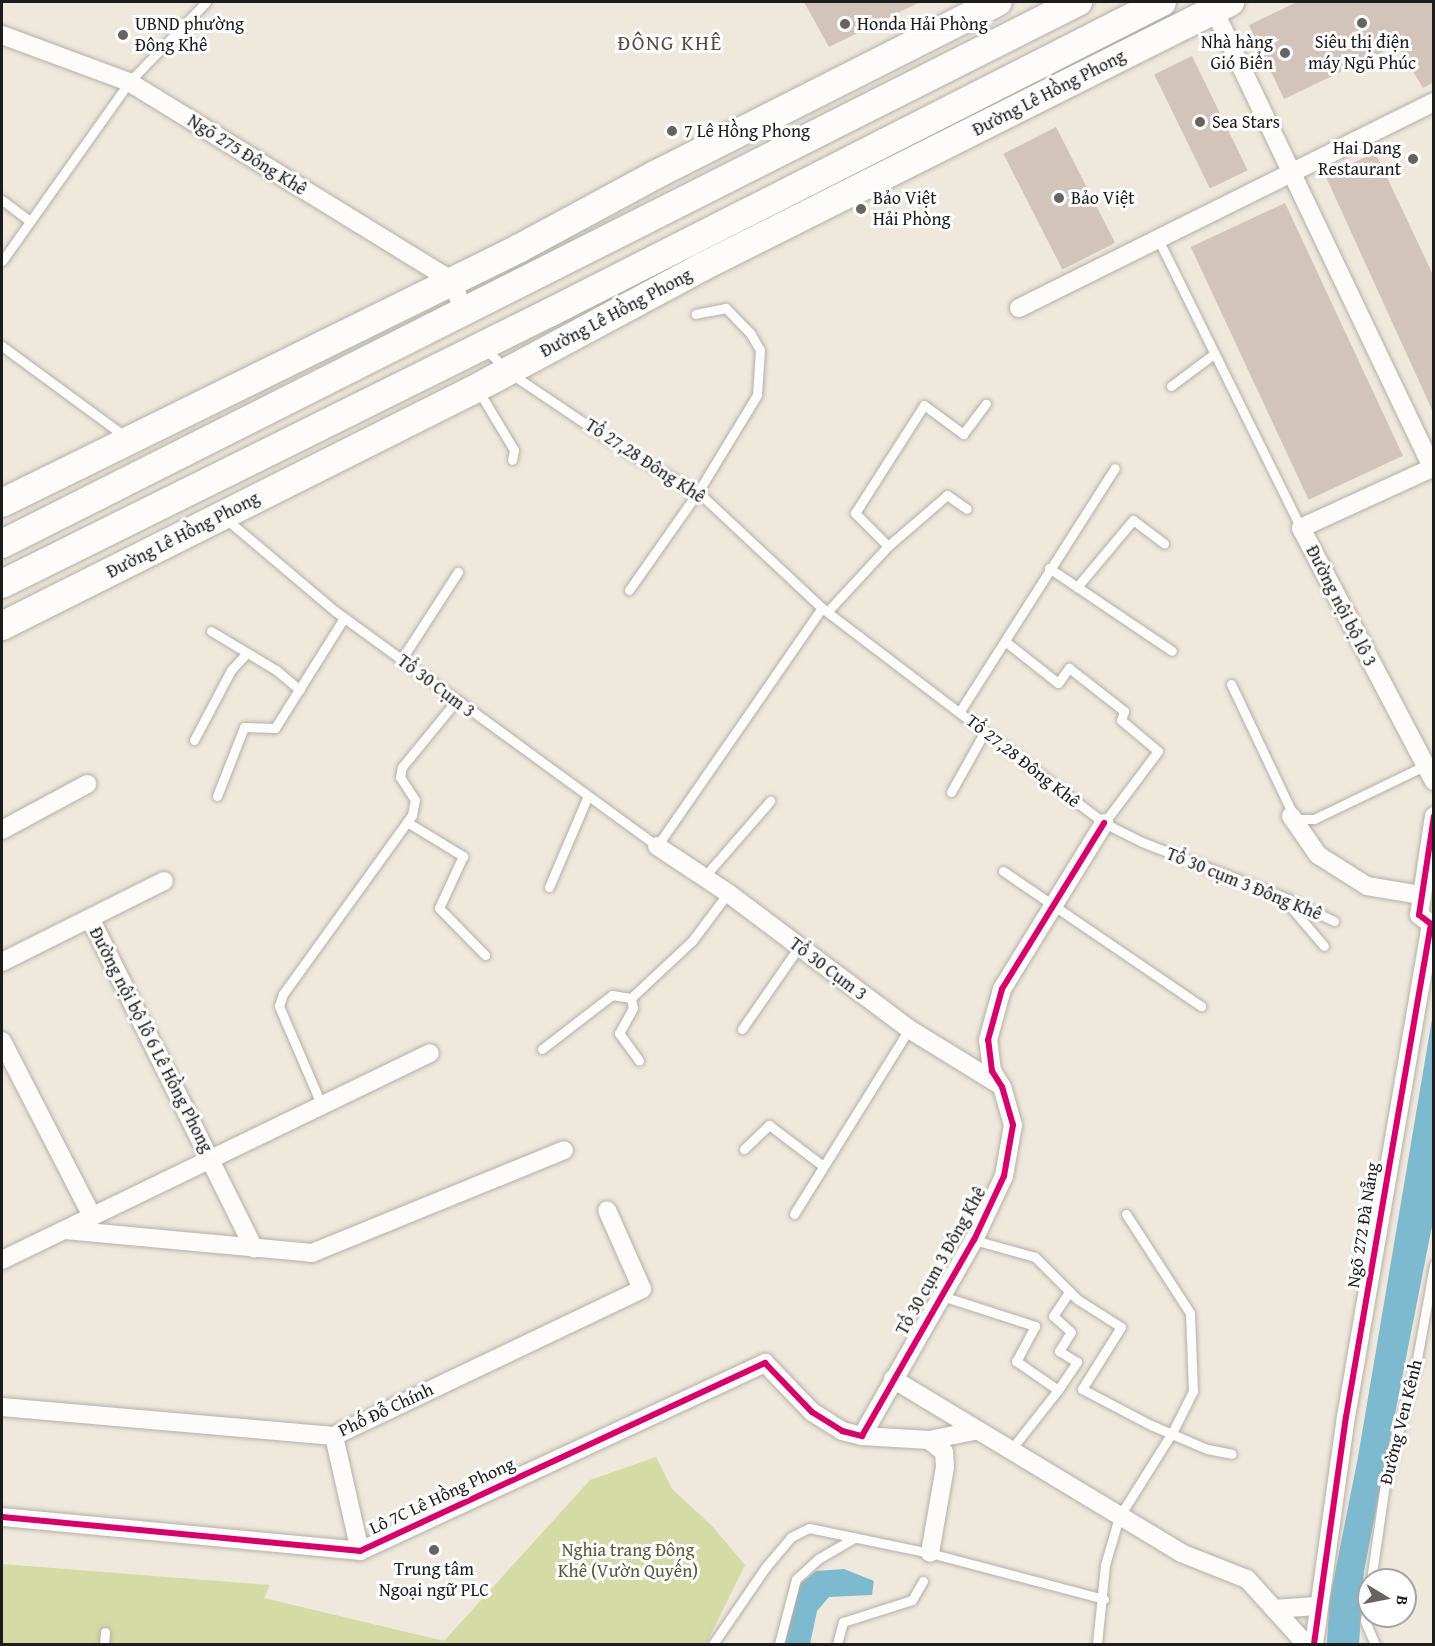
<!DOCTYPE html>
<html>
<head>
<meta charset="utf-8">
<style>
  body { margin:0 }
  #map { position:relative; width:1435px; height:1646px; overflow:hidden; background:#efe8dd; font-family:"Gentium Book Plus",serif }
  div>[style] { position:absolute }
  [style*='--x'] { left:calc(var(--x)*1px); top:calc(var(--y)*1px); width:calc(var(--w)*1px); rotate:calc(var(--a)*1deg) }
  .green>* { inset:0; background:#d4dba4 }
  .water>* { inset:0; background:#7db9cf }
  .building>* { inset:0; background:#d2c3bb; transform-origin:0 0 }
  .roads { filter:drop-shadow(0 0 2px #b4b0a9) drop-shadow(0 0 2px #b4b0a9) }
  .service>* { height:9px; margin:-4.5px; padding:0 4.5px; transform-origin:4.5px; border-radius:4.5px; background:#fdfcfa }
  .minor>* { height:18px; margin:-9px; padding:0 9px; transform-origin:9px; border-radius:9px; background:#fdfcfa }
  .primary>* { height:28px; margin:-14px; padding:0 14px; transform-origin:14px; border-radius:14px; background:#fdfcfa }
  .cycleway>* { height:6px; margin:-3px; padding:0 3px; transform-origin:3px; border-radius:3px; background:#d6006c }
  .dots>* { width:16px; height:16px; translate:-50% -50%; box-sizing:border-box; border:3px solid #fff; border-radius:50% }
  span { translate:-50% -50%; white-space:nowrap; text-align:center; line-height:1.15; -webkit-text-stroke:6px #fff; paint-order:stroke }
  .poi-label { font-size:18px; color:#1c1c1c }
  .left { translate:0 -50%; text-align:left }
  .right { translate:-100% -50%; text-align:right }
  .street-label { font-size:18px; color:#1c1c1c }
  .park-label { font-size:18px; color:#545b3b }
  .quarter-label { font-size:21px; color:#5c4741; letter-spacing:1.5px }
  .frame { position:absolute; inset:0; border:3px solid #1c1c1c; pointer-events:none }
  .north { position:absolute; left:1357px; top:1568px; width:60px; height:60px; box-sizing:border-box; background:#fff; border:2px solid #a4a4a4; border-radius:50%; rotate:100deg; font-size:16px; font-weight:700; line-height:24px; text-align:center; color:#1c1c1c }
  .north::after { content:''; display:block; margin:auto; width:21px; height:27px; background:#666360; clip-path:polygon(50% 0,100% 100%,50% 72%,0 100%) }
</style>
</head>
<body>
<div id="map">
  <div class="green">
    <div style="clip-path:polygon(656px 1457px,672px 1489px,712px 1526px,745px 1565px,706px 1644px,2px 1644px,2px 1564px,270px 1585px,264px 1598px,444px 1641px,590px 1480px)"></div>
  </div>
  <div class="water">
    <div style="clip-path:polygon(1433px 1013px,1433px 1221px,1364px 1571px,1359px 1644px,1327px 1644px,1329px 1603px,1358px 1457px)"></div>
    <div style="clip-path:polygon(844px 1569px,874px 1581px,872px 1595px,829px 1597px,817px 1611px,810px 1644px,782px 1644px,799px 1585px,816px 1571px)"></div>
  </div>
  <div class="building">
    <div style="clip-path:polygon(804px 2px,920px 2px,829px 47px)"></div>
    <div style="clip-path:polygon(1297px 2px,1434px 2px,1434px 82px,1423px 88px,1397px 45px,1284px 99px,1249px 25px)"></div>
    <div style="left:1192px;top:56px;width:127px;height:42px;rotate:64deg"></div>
    <div style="left:1056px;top:127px;width:130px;height:59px;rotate:63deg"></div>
    <div style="clip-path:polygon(1375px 152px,1434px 277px,1434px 414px,1326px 177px)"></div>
    <div style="left:1285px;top:203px;width:279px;height:104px;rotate:65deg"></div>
  </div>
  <div class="roads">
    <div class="service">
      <div style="--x:2;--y:200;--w:35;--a:37"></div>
      <div style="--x:1158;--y:239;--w:322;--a:63.7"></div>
      <div style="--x:2;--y:261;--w:219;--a:-54.6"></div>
      <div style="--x:129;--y:82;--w:111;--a:-46.1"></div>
      <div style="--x:2;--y:346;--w:154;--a:36.3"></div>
      <div style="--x:486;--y:349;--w:30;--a:46"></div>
      <div style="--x:507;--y:371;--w:151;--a:33.9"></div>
      <div style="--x:632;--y:455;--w:76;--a:29.3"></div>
      <div style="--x:698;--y:492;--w:170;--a:43.1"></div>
      <div style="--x:822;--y:608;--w:355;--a:37.3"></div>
      <div style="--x:1104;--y:823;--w:42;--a:26.6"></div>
      <div style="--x:1142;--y:842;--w:157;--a:21.3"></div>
      <div style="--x:1288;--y:899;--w:51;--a:25.6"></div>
      <div style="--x:1171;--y:386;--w:54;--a:-36.7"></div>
      <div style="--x:478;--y:390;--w:70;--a:59"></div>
      <div style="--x:514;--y:450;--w:10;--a:101"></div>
      <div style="--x:226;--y:519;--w:143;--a:40.2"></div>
      <div style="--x:335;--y:611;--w:399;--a:36.1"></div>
      <div style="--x:657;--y:846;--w:290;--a:-55.3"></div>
      <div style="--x:888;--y:546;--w:47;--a:-135"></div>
      <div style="--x:855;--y:513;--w:128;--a:-57.4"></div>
      <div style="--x:924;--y:405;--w:49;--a:36.6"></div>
      <div style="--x:963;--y:434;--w:38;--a:-53"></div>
      <div style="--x:1049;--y:568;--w:148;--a:34"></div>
      <div style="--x:1077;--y:587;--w:87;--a:-50.1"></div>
      <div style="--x:1133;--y:520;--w:39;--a:37"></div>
      <div style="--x:629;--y:590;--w:120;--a:-54.9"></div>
      <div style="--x:698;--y:492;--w:114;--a:-58.7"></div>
      <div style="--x:757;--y:395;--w:45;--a:-86.2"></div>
      <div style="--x:760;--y:350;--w:20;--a:-120"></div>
      <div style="--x:750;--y:333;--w:35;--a:-134"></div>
      <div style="--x:726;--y:308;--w:31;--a:169"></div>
      <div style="--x:828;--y:611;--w:88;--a:-47.3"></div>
      <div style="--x:888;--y:546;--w:78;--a:-40.8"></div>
      <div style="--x:947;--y:495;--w:24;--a:35"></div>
      <div style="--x:211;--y:631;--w:76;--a:31"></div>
      <div style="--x:276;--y:670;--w:31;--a:40"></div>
      <div style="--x:1006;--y:642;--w:66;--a:38.3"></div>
      <div style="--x:1058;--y:683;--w:19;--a:-54"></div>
      <div style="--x:1069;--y:668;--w:70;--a:38"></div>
      <div style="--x:1124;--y:711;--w:9;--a:108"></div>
      <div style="--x:1121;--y:720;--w:48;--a:40"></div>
      <div style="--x:1158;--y:751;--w:90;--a:126.9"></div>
      <div style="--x:401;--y:660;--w:105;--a:-57.1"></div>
      <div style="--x:1231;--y:684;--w:149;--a:64.6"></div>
      <div style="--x:1295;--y:819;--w:19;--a:0"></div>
      <div style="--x:1314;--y:819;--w:122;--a:-25.7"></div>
      <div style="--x:960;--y:711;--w:288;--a:-57.5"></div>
      <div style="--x:194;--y:740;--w:79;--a:-62.1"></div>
      <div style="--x:231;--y:670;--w:21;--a:-47"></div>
      <div style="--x:951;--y:792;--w:68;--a:-60.8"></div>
      <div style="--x:217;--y:796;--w:74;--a:-68.6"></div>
      <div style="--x:244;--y:727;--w:31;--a:2"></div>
      <div style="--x:275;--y:728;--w:130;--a:-57.9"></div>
      <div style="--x:407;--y:822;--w:66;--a:31.3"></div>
      <div style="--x:463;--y:856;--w:57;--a:114.8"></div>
      <div style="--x:439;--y:908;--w:66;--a:45.6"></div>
      <div style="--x:1003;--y:871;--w:240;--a:34.3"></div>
      <div style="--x:704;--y:877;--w:101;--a:-49"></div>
      <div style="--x:549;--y:887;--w:97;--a:-66.9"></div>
      <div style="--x:1283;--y:898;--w:63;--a:49.5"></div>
      <div style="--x:631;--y:998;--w:10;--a:79"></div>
      <div style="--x:633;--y:1008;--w:29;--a:119"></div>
      <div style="--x:619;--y:1033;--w:34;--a:54"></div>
      <div style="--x:742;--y:1029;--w:98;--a:-55.3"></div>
      <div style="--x:542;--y:1049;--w:88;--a:-37.6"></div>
      <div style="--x:612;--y:995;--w:19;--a:9"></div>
      <div style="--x:631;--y:998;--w:83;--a:-43.1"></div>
      <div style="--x:692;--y:941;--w:60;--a:-53.1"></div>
      <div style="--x:322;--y:1106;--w:109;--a:-113.3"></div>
      <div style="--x:279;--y:1006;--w:13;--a:-72"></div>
      <div style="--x:283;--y:994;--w:221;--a:-54.2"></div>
      <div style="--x:412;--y:815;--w:15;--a:-79"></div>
      <div style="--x:415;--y:800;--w:27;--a:-123"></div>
      <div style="--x:400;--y:777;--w:10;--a:-79"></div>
      <div style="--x:402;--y:767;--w:85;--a:-50.7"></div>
      <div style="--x:744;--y:1149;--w:35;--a:-44"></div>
      <div style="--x:769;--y:1125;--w:68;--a:37.2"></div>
      <div style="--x:794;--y:1214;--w:218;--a:-58.1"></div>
      <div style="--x:974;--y:1240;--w:63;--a:15.6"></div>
      <div style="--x:1035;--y:1257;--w:59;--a:45"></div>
      <div style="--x:1077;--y:1299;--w:52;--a:32.5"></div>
      <div style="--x:1121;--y:1327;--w:73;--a:122.2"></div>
      <div style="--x:1082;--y:1389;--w:78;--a:27.6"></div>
      <div style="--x:1151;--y:1425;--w:61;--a:23.2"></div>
      <div style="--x:1207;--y:1449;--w:25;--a:11"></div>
      <div style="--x:942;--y:1296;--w:98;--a:17.9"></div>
      <div style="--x:1035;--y:1326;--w:40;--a:118"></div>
      <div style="--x:1016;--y:1361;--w:51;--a:34.6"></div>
      <div style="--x:1058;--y:1390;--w:79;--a:128.3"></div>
      <div style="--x:1058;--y:1390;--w:34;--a:-56"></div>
      <div style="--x:1077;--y:1362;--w:21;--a:-149"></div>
      <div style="--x:1059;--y:1351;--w:22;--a:-58"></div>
      <div style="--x:1071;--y:1332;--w:24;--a:-138"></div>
      <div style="--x:1053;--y:1316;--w:30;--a:-56"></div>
      <div style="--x:1371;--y:1580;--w:97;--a:-81.7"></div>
      <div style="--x:1385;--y:1484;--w:129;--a:-75.6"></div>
      <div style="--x:1417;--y:1359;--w:96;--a:-79.7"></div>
      <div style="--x:1369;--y:1593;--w:28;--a:98"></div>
      <div style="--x:1365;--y:1621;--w:25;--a:67"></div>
      <div style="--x:104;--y:1644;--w:12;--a:-85"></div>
      <div style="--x:713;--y:1644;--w:92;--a:-55.6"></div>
      <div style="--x:765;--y:1568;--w:40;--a:-50"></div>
      <div style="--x:791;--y:1537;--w:20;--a:-27"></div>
      <div style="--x:809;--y:1528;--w:124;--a:11.7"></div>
      <div style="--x:930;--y:1553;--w:180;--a:14.8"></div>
      <div style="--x:779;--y:1644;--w:67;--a:-75.3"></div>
      <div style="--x:796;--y:1579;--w:30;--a:-42"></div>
      <div style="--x:818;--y:1559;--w:42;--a:-30.3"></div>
      <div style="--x:837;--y:1644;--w:23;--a:-75"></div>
      <div style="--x:843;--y:1622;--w:72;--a:-17.7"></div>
      <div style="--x:912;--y:1600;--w:22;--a:-60"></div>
      <div style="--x:1097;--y:1644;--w:79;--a:-84.2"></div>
      <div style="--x:1105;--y:1565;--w:50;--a:-73.7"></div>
      <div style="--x:1119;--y:1517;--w:99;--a:-57.8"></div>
      <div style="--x:1172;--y:1433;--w:47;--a:-63.4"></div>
      <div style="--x:1193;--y:1391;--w:78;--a:-92.2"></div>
      <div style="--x:1190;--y:1313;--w:118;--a:-122.9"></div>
    </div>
    <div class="minor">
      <div style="--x:1214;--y:10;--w:506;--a:64.5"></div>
      <div style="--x:2;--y:35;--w:135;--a:20.3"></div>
      <div style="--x:129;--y:82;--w:378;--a:31.6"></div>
      <div style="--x:451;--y:280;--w:36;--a:67"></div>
      <div style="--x:1019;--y:308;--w:463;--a:-26.4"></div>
      <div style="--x:1434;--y:467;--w:146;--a:155.4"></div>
      <div style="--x:1301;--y:528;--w:286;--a:62.3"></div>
      <div style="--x:1291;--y:816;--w:47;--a:55.3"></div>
      <div style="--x:1318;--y:855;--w:58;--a:32.3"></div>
      <div style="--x:1367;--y:886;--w:55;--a:9.5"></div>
      <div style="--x:2;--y:830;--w:97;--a:-28.4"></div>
      <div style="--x:657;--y:846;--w:85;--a:33.5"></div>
      <div style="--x:728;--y:893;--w:226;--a:36.9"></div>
      <div style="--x:909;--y:1029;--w:107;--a:31.6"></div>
      <div style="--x:90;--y:918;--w:369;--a:63.6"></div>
      <div style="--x:2;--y:962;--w:181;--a:-26.6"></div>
      <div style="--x:2;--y:1041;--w:197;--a:62.8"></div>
      <div style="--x:65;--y:1230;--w:248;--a:5.3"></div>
      <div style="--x:312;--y:1253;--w:272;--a:-22.2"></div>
      <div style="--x:2;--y:1260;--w:475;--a:-25.8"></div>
      <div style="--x:893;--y:1379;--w:336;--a:31.1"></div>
      <div style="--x:1181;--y:1553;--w:71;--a:21.5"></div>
      <div style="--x:1247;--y:1579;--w:88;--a:47.8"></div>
      <div style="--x:2;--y:1407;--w:333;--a:5"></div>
      <div style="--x:334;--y:1436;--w:341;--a:-25.5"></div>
      <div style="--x:642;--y:1289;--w:86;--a:-113.9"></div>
      <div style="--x:334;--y:1436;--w:118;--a:77.3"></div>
      <div style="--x:862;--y:1436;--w:67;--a:3.4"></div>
      <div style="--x:929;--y:1440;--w:19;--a:39"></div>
      <div style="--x:944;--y:1452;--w:15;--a:86"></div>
      <div style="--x:945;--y:1467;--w:87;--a:99.9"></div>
      <div style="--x:929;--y:1440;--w:46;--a:-11.3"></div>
      <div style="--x:2;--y:1517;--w:360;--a:5.4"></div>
      <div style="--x:360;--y:1551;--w:447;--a:-24.9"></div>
      <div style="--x:765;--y:1363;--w:68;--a:46.2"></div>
      <div style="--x:812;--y:1412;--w:36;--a:32"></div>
      <div style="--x:842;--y:1431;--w:21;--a:14"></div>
      <div style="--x:862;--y:1436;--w:226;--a:-60.3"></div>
      <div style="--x:974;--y:1240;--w:71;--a:-64.9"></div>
      <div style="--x:1004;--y:1176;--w:52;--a:-80"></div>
      <div style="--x:1013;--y:1125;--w:40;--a:-106"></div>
      <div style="--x:1002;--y:1087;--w:19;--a:-122"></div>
      <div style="--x:992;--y:1071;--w:31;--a:-97"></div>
      <div style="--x:988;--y:1040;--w:53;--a:-74.6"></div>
      <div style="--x:1002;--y:989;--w:195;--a:-58.4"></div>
      <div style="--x:1274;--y:1609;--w:42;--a:-4.1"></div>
      <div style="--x:1314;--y:1644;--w:229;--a:-82"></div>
      <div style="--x:1346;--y:1417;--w:500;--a:-80.22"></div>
      <div style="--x:1431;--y:924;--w:15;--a:-143"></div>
      <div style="--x:1419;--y:915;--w:100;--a:-81.4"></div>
    </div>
    <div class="primary">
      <div style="--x:2;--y:503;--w:577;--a:-26.21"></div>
      <div style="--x:520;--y:248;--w:153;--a:-28.4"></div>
      <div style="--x:655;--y:175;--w:384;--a:-26.8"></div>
      <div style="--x:2;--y:544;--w:1205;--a:-26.74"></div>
      <div style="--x:2;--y:584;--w:613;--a:-26.36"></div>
      <div style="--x:551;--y:312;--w:685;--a:-26.9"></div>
      <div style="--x:2;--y:626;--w:525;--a:-26.61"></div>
      <div style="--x:471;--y:391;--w:262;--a:-28.2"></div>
      <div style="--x:702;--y:267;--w:591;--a:-26.65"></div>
    </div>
  </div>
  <div class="cycleway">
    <div style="--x:2;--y:1517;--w:360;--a:5.4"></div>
    <div style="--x:360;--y:1551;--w:447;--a:-24.9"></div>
    <div style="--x:765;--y:1363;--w:68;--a:46.2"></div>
    <div style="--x:812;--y:1412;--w:36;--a:32"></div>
    <div style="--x:842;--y:1431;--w:21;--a:14"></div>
    <div style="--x:862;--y:1436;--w:226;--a:-60.3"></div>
    <div style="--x:974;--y:1240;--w:71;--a:-64.9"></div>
    <div style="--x:1004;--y:1176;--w:52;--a:-80"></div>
    <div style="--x:1013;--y:1125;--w:40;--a:-106"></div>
    <div style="--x:1002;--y:1087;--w:19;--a:-122"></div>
    <div style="--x:992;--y:1071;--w:31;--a:-97"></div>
    <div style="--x:988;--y:1040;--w:53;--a:-74.6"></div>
    <div style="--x:1002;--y:989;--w:195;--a:-58.4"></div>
    <div style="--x:1314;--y:1644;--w:229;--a:-82"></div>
    <div style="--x:1346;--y:1417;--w:500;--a:-80.22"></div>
    <div style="--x:1431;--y:924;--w:15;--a:-143"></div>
    <div style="--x:1419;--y:915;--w:100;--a:-81.4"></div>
  </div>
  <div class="dots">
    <div style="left:1362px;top:23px;background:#666360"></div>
    <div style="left:845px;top:24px;background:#666360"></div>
    <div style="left:123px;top:35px;background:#666360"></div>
    <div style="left:1285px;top:53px;background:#666360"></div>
    <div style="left:1200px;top:122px;background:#666360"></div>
    <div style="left:672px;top:131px;background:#666360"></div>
    <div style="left:1413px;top:159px;background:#666360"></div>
    <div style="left:1059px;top:198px;background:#666360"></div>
    <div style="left:861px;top:209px;background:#666360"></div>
    <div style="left:434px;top:1550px;background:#666360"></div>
  </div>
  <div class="poi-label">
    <span class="left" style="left:857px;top:24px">Honda Hải Phòng</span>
    <span class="left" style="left:135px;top:35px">UBND phường<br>Đông Khê</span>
    <span class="right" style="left:1273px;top:53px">Nhà hàng<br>Gió Biển</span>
    <span style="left:1362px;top:53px">Siêu thị điện<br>máy Ngũ Phúc</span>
    <span class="left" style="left:1212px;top:122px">Sea Stars</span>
    <span class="left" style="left:684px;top:131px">7 Lê Hồng Phong</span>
    <span class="right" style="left:1401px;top:159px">Hai Dang<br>Restaurant</span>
    <span class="left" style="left:1071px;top:198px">Bảo Việt</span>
    <span class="left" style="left:873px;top:209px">Bảo Việt<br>Hải Phòng</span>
    <span style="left:434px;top:1580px">Trung tâm<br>Ngoại ngữ PLC</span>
  </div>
  <div class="street-label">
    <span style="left:1049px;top:93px;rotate:-27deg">Đường Lê Hồng Phong</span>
    <span style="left:247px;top:155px;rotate:32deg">Ngõ 275 Đông Khê</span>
    <span style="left:616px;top:313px;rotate:-28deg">Đường Lê Hồng Phong</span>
    <span style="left:645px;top:461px;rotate:33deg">Tổ 27,28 Đông Khê</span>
    <span style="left:183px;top:535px;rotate:-27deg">Đường Lê Hồng Phong</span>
    <span style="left:1341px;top:606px;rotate:63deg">Đường nội bộ lô 3</span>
    <span style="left:436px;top:686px;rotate:37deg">Tổ 30 Cụm 3</span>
    <span style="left:1023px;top:761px;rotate:38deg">Tổ 27,28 Đông Khê</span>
    <span style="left:1244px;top:884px;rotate:22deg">Tổ 30 cụm 3 Đông Khê</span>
    <span style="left:828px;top:969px;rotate:37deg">Tổ 30 Cụm 3</span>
    <span style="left:151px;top:1040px;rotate:63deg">Đường nội bộ lô 6 Lê Hồng Phong</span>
    <span style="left:1363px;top:1225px;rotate:-81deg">Ngõ 272 Đà Nẵng</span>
    <span style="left:941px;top:1261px;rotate:-61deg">Tổ 30 cụm 3 Đông Khê</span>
    <span style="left:386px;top:1410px;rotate:-25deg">Phố Đỗ Chính</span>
    <span style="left:1401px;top:1422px;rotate:-76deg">Đường Ven Kênh</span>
    <span style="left:442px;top:1496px;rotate:-25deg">Lô 7C Lê Hồng Phong</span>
  </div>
  <div class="park-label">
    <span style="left:628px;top:1561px">Nghia trang Đông<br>Khê (Vườn Quyến)</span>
  </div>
  <div class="quarter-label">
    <span style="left:670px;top:43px">ĐÔNG KHÊ</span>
  </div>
  <div class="frame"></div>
  <div class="north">B</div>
</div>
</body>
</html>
